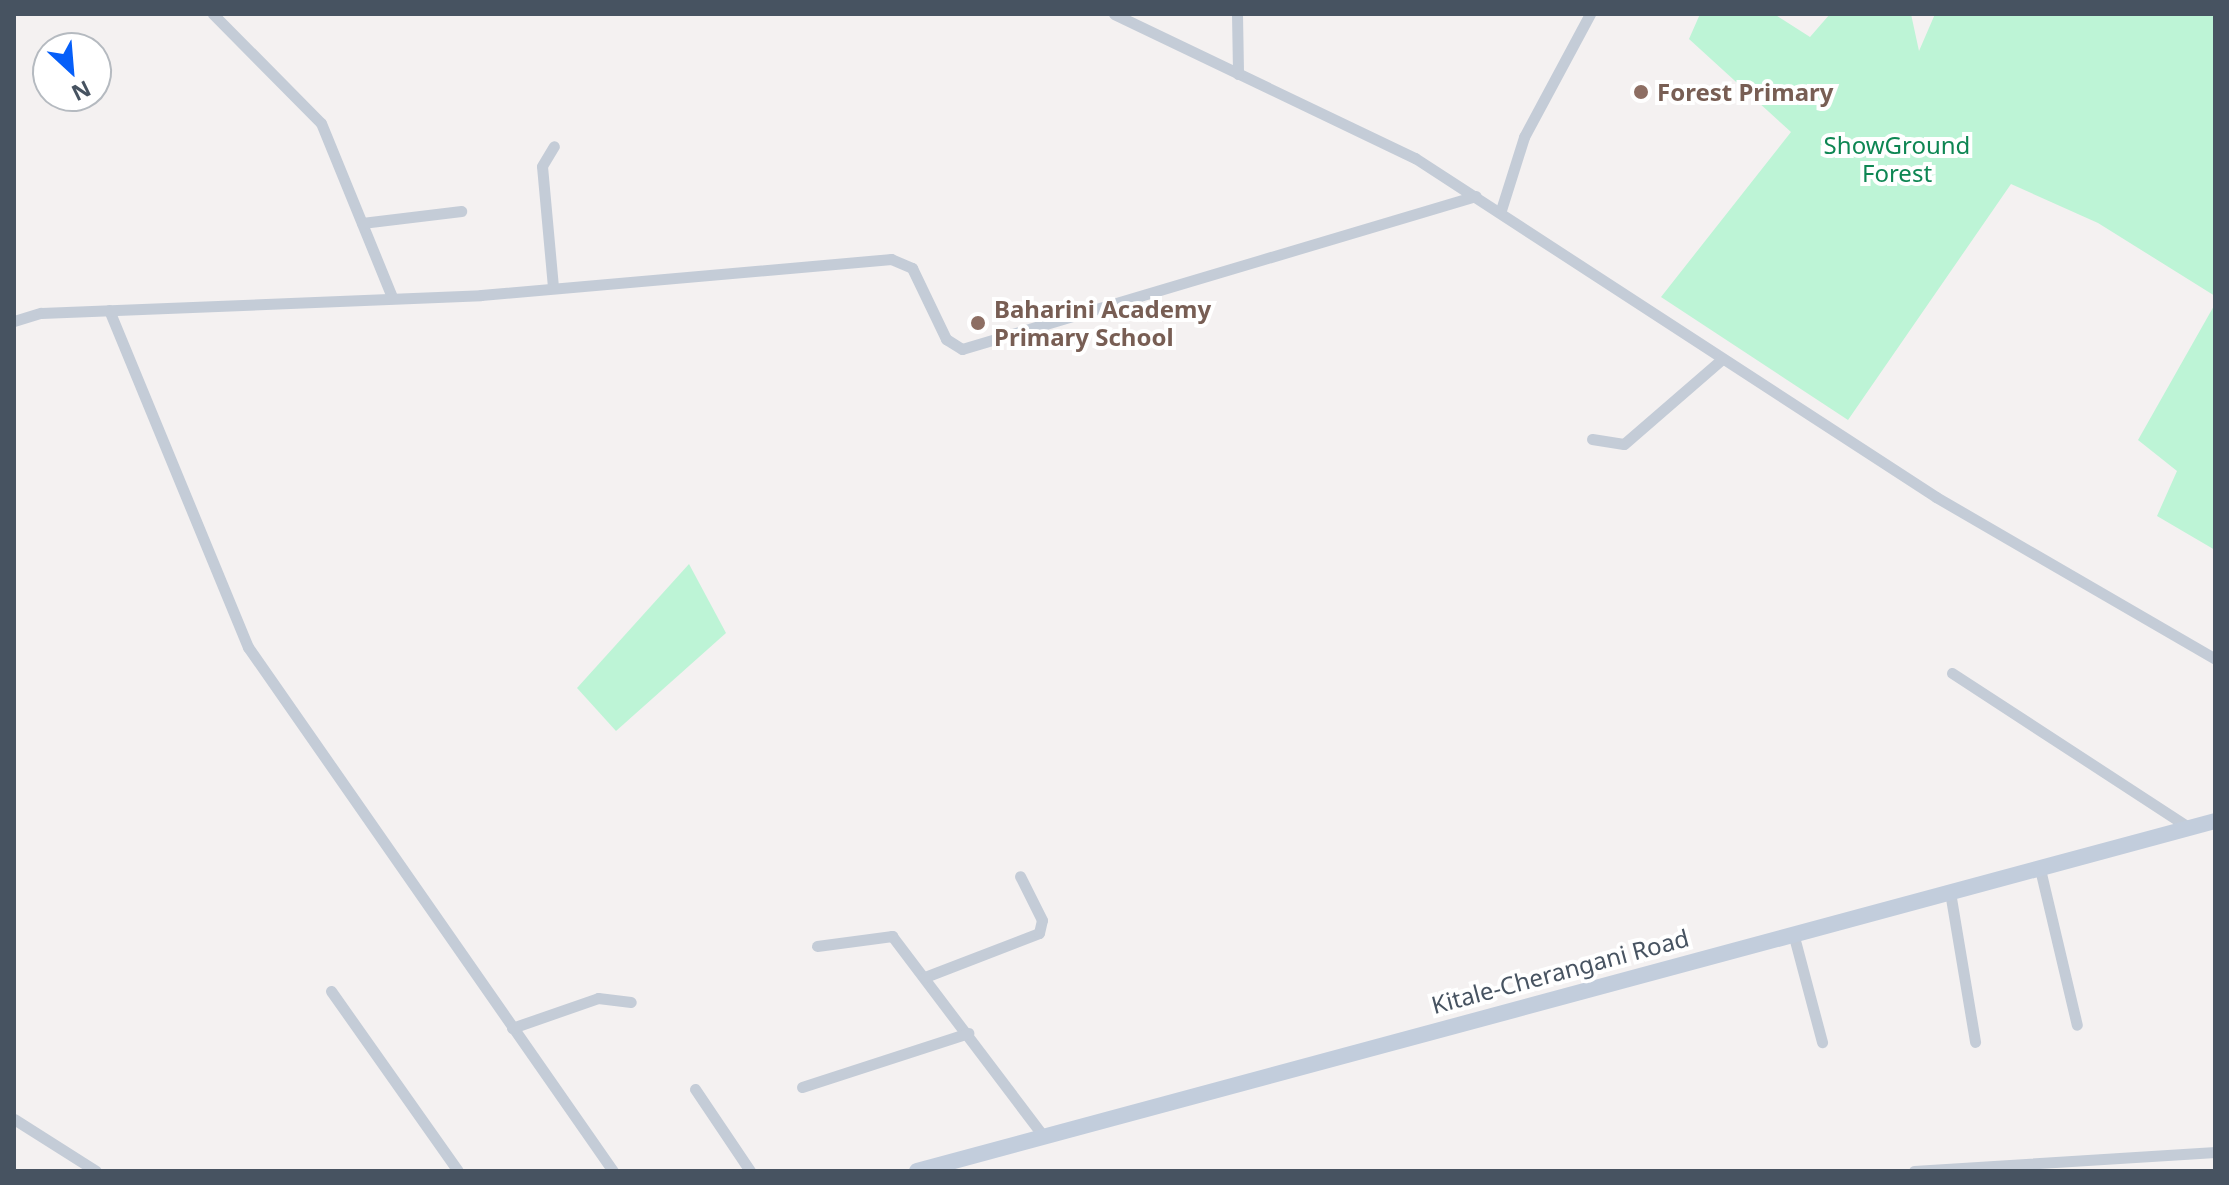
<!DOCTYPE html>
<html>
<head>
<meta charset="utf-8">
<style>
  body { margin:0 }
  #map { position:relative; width:2229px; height:1185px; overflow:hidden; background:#f4f1f1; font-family:"Noto Sans",sans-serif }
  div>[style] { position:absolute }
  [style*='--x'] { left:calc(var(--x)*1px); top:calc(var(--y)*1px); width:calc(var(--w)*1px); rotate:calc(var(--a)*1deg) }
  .green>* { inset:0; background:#bdf4d6 }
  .street>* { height:11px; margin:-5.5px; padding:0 5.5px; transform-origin:5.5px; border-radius:5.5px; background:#c4ccd7 }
  .secondary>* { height:16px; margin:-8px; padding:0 8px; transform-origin:8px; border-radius:8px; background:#c2cddc }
  .dots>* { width:22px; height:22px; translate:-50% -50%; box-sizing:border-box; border:4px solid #fff; border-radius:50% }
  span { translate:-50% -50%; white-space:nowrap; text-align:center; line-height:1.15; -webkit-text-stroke:8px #fff; paint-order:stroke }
  .education-label { font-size:24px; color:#785e54; font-weight:700 }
  .left { translate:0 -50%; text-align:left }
  .park-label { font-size:24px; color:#0e8653 }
  .street-label { font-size:24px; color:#475361 }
  .frame { position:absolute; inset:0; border:16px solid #475361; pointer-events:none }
  .north { position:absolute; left:32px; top:32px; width:80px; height:80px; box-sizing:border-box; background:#fff; border:2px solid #b5bac0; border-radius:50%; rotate:154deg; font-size:22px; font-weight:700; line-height:32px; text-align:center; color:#475361 }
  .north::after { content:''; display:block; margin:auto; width:28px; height:36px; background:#065ff9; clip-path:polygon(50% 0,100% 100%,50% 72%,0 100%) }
</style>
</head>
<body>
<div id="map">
  <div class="green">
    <div style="clip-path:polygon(1700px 14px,1774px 14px,1810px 37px,1830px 14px,1911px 14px,1919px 51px,1935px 14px,2215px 14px,2215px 296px,2098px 223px,2011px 184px,1848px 420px,1661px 297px,1791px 132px,1689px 39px)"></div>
    <div style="clip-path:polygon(2215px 304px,2215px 550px,2157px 516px,2177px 471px,2138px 440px)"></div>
    <div style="clip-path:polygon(689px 564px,726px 633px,616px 731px,577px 688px)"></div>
  </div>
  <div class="street">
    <div style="--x:213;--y:14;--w:153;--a:45.3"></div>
    <div style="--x:321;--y:123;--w:188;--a:67.8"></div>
    <div style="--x:1114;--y:14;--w:334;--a:25.6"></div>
    <div style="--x:1415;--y:158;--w:622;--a:33.05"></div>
    <div style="--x:1936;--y:497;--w:323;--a:30.1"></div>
    <div style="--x:1237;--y:14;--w:60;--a:89"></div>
    <div style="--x:1501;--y:210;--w:77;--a:-72.5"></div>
    <div style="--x:1524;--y:137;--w:140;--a:-61.8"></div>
    <div style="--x:362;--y:223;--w:100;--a:-6.9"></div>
    <div style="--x:553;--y:287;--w:121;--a:-95.2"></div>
    <div style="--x:542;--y:166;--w:23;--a:-59"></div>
    <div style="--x:109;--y:310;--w:365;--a:67.6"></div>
    <div style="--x:248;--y:647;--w:639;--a:55.14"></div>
    <div style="--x:14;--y:321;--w:28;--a:-17"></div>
    <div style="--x:41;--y:313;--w:440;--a:-2.3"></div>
    <div style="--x:481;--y:295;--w:412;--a:-5"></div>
    <div style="--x:891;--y:259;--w:23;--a:23"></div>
    <div style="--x:912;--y:268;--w:79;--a:64.4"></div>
    <div style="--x:946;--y:339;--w:19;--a:32"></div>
    <div style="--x:962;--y:349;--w:536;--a:-16.58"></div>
    <div style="--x:1592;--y:439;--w:32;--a:9"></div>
    <div style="--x:1624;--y:444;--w:130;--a:-40.9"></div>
    <div style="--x:1952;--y:673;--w:284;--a:33.1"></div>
    <div style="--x:2040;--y:869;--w:160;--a:76.7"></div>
    <div style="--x:1950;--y:892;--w:152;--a:80.5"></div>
    <div style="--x:1793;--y:933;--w:113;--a:75.1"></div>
    <div style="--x:817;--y:946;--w:76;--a:-7.6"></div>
    <div style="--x:892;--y:936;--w:252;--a:52.9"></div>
    <div style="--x:925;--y:977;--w:122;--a:-21.1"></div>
    <div style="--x:1039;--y:933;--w:13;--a:-77"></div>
    <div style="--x:1042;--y:920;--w:49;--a:-116.6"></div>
    <div style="--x:331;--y:991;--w:220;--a:54.8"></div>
    <div style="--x:512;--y:1028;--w:91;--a:-19.2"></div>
    <div style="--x:598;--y:998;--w:33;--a:7"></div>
    <div style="--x:802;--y:1087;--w:175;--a:-18"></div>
    <div style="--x:695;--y:1089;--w:99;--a:56.1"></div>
    <div style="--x:14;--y:1119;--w:97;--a:32.4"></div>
    <div style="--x:1914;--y:1171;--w:302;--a:-3.6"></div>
  </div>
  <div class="secondary">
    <div style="--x:917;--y:1171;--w:1344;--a:-15.09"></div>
  </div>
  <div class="dots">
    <div style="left:1641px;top:92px;background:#8d6e63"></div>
    <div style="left:978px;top:323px;background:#8d6e63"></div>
  </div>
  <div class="education-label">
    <span class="left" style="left:1657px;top:92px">Forest Primary</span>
    <span class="left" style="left:994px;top:323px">Baharini Academy<br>Primary School</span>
  </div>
  <div class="park-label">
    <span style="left:1897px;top:159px">ShowGround<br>Forest</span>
  </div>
  <div class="street-label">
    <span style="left:1560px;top:971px;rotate:-15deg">Kitale-Cherangani Road</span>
  </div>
  <div class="frame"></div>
  <div class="north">N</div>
</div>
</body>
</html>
